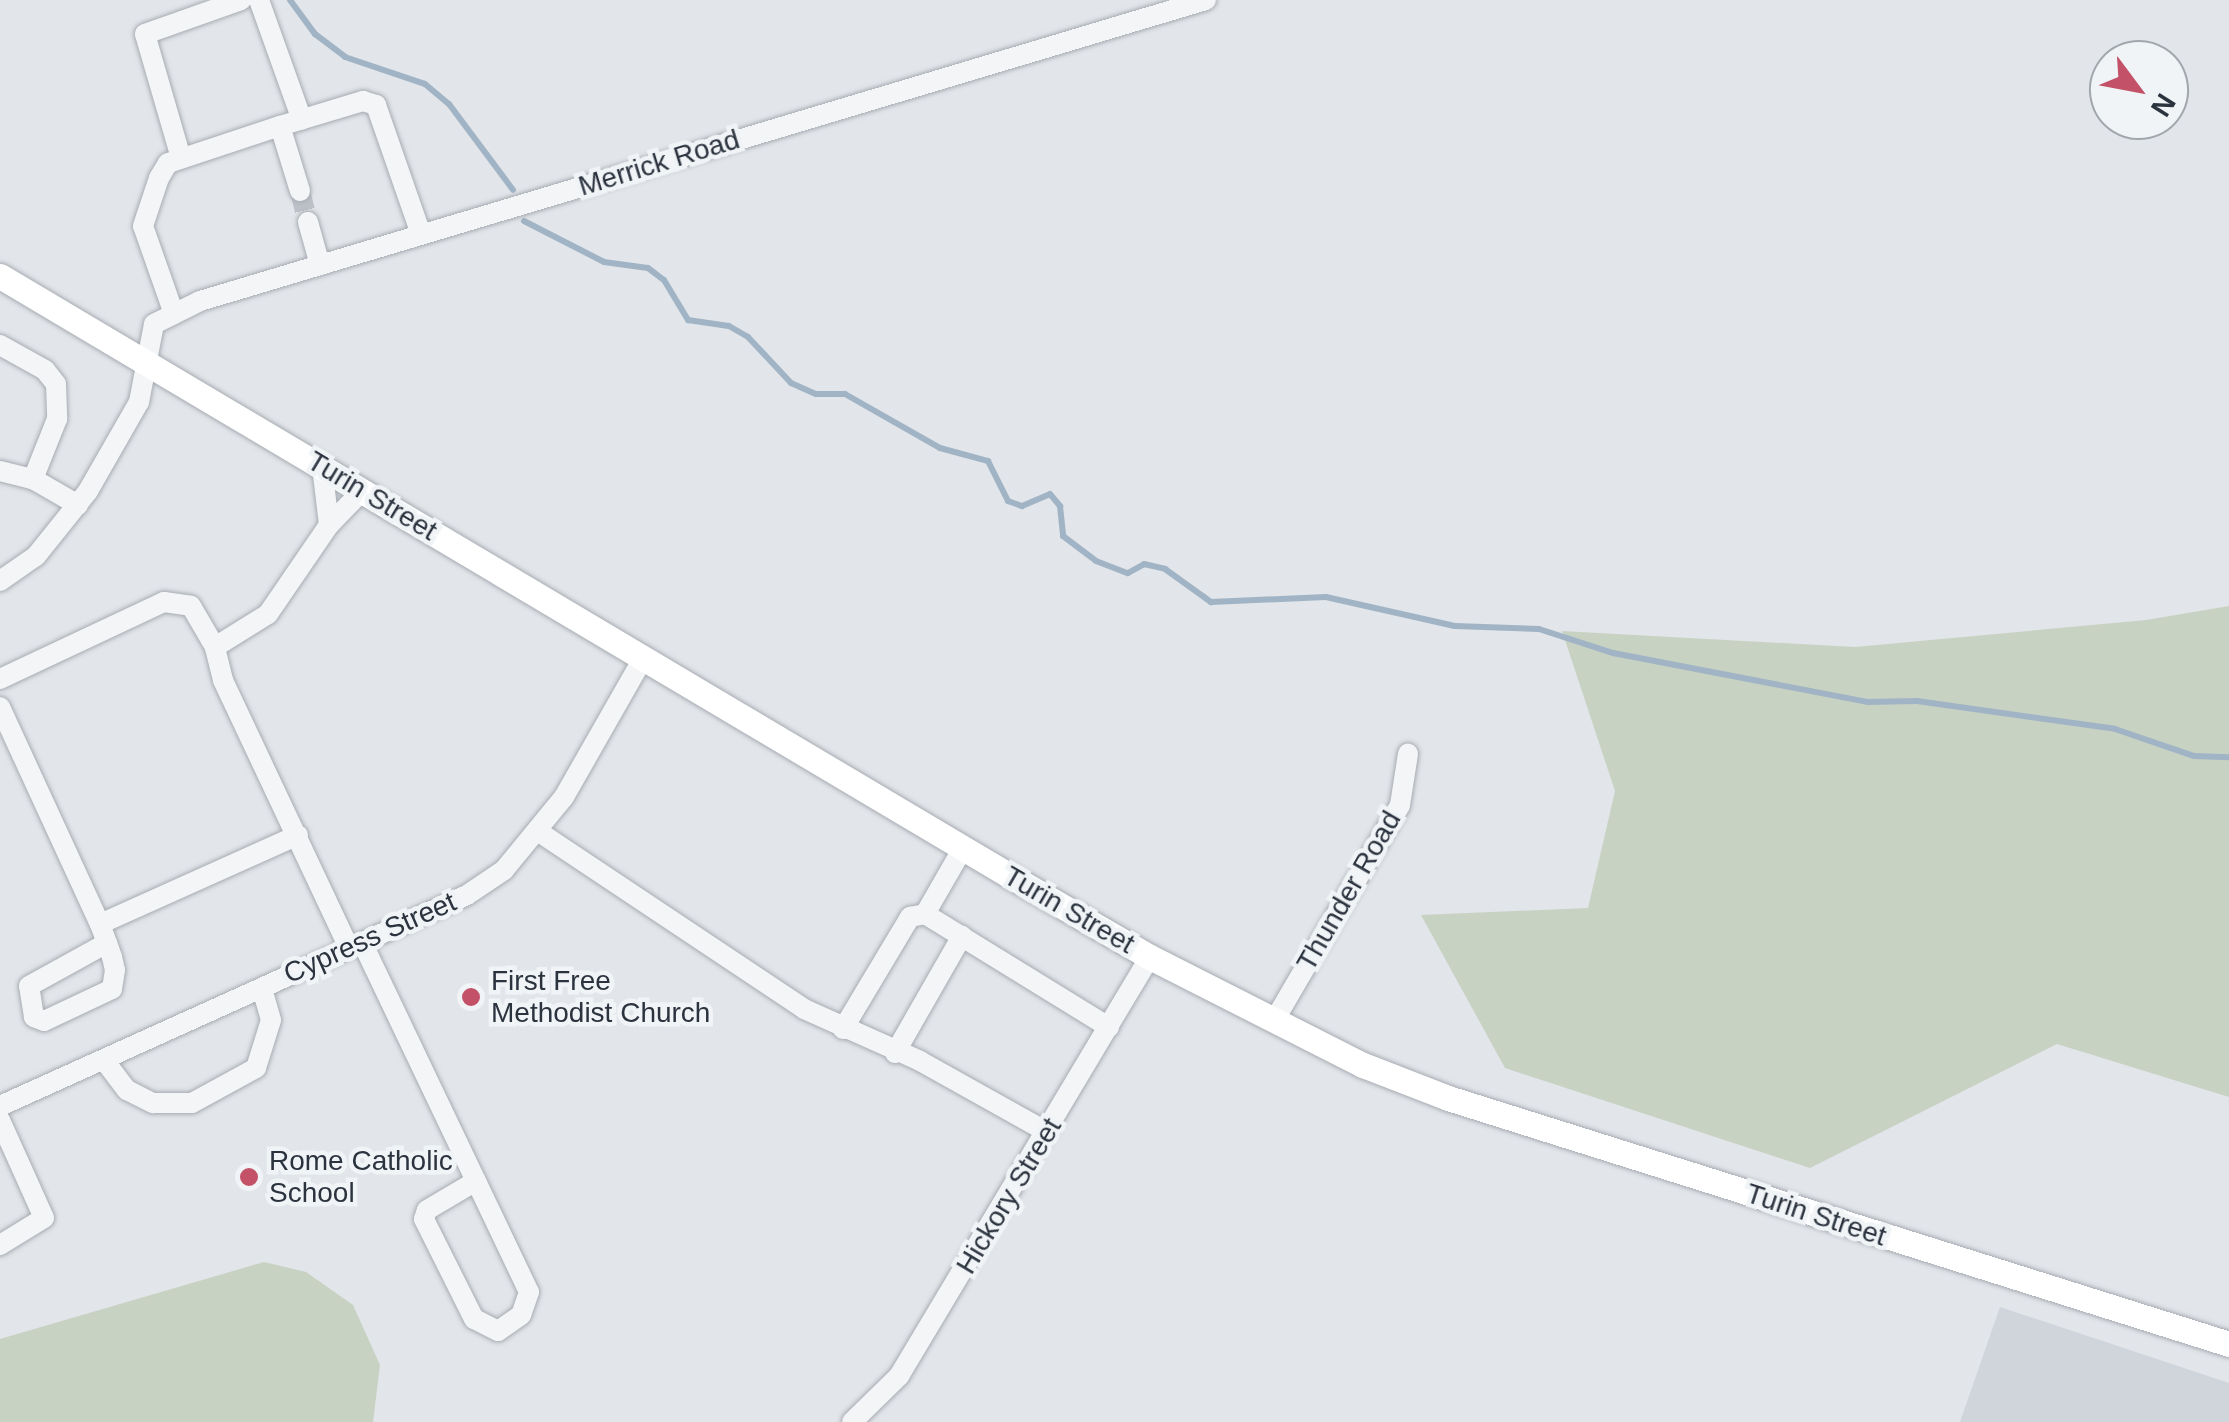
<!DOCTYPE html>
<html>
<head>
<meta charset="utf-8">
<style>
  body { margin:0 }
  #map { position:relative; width:2229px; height:1422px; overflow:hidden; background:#e2e5e9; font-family:Helvetica,sans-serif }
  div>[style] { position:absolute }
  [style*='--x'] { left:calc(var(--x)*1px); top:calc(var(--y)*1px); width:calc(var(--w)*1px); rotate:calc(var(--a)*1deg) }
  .built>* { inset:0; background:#d0d4db }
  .green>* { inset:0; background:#c8d2c3 }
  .stream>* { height:6px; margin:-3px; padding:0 3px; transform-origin:3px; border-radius:3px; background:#a0b4c6 }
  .minor-tunnel>* { height:20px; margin-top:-10px; transform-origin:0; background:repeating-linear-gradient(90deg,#bdc1c7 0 20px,transparent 0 30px) }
  .roads { filter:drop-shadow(0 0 2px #a7acb3) drop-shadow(0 0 2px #a7acb3) }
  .minor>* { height:20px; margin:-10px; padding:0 10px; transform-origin:10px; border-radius:10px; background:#f4f5f7 }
  .major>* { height:25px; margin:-12.5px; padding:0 12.5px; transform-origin:12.5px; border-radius:12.5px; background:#fff }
  .dots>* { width:28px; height:28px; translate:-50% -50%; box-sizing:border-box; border:5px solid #f1f4f6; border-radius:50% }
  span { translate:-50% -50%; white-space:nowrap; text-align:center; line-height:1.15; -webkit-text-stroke:9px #f1f4f6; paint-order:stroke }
  .street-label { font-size:28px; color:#2b333f }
  .poi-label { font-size:28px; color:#2b333f }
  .left { translate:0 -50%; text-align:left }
  .north { position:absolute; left:2089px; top:40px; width:100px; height:100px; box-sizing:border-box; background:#f1f4f6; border:2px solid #a2a7ad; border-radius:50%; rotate:122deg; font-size:28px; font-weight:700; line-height:40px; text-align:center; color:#2b333f }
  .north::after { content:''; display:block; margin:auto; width:35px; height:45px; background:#c35168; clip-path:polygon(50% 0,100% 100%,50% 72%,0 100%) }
</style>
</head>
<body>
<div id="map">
  <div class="built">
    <div style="clip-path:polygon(2000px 1307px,2229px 1383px,2229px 1422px,1960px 1422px)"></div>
  </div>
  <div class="green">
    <div style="clip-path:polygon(2229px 606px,2229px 1097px,2057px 1044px,1810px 1168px,1505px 1068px,1421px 915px,1588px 908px,1615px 791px,1562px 631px,1855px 647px,2146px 620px)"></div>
    <div style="clip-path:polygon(264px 1262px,306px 1272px,353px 1305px,380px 1365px,373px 1422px,0 1422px,0 1339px)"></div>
  </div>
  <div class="stream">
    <div style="--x:290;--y:0;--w:42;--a:53.7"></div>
    <div style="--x:315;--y:34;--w:38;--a:37"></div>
    <div style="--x:345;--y:57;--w:84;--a:18.6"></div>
    <div style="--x:425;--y:84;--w:31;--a:40"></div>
    <div style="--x:449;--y:104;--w:107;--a:53.3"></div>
    <div style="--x:524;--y:221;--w:90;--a:27.1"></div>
    <div style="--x:604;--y:262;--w:44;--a:7.8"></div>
    <div style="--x:648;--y:268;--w:20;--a:37"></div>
    <div style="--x:664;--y:280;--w:47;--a:59"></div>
    <div style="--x:688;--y:320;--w:41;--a:8.3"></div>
    <div style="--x:729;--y:326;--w:22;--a:30"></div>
    <div style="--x:748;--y:337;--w:63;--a:46.9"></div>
    <div style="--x:791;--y:383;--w:27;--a:24"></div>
    <div style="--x:816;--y:394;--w:29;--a:0"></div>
    <div style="--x:845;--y:394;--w:109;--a:29.6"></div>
    <div style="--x:940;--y:448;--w:50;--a:15.2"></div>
    <div style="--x:988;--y:461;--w:45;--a:63.4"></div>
    <div style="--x:1008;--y:501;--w:15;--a:20"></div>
    <div style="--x:1022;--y:506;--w:30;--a:-23"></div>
    <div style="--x:1050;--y:494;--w:16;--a:50"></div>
    <div style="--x:1060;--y:506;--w:30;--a:84"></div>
    <div style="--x:1063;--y:536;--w:41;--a:37.1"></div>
    <div style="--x:1096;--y:561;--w:34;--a:21"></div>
    <div style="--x:1128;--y:573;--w:18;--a:-29"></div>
    <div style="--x:1144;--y:564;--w:22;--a:13"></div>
    <div style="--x:1165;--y:569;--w:57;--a:35.7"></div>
    <div style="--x:1211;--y:602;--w:115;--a:-2.5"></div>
    <div style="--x:1326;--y:597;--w:132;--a:12.7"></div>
    <div style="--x:1455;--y:626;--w:84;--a:2"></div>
    <div style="--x:1539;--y:629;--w:78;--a:18"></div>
    <div style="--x:1613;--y:653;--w:260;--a:10.9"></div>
    <div style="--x:1868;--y:702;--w:49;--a:-1.2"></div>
    <div style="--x:1917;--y:701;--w:200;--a:8"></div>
    <div style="--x:2115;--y:729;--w:83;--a:18.9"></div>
    <div style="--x:2194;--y:756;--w:35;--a:2"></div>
  </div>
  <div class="minor-tunnel">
    <div style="--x:300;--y:191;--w:32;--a:76"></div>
  </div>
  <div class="roads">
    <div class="minor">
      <div style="--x:259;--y:0;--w:127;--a:70.3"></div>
      <div style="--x:181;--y:158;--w:129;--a:-106.2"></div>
      <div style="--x:145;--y:34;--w:102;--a:-19.5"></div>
      <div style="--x:300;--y:191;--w:68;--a:-107.1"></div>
      <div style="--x:280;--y:126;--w:87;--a:-16.8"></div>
      <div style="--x:363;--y:101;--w:14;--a:17"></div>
      <div style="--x:376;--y:105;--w:137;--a:70.8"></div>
      <div style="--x:308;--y:222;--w:45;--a:74.4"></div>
      <div style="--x:174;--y:314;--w:93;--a:-109.4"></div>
      <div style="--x:143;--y:226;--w:51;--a:-71.6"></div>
      <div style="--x:159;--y:178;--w:17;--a:-59"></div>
      <div style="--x:168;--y:163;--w:118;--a:-18.3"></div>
      <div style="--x:0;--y:345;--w:51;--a:29.1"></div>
      <div style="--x:45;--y:370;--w:18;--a:52"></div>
      <div style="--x:56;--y:384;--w:35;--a:88"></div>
      <div style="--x:57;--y:419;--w:65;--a:111.8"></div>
      <div style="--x:322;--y:466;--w:59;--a:83.2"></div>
      <div style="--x:0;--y:471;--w:34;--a:14"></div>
      <div style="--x:33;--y:479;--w:52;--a:30"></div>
      <div style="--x:0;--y:581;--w:44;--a:-34.8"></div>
      <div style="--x:36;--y:556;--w:83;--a:-51.3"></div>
      <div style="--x:88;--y:491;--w:103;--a:-60.2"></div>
      <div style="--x:139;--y:402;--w:79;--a:-79.1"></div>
      <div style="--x:154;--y:324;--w:51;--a:-26.6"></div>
      <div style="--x:200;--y:301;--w:1050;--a:-16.66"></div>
      <div style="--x:0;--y:679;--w:181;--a:-25.2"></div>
      <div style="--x:164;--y:602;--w:27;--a:8"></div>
      <div style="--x:191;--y:606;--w:48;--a:59.7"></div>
      <div style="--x:0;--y:707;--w:239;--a:65.3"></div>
      <div style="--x:100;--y:924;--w:217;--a:-24.2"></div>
      <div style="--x:539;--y:832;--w:319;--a:33.7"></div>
      <div style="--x:804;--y:1009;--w:127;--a:24.1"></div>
      <div style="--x:920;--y:1061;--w:145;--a:29.2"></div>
      <div style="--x:963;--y:848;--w:76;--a:119.9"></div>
      <div style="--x:925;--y:914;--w:216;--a:31.6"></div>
      <div style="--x:100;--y:924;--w:20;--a:70"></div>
      <div style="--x:107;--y:943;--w:15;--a:70"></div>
      <div style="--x:112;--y:957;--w:13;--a:77"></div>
      <div style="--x:115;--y:970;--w:19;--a:99"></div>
      <div style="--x:112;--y:989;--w:75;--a:154.8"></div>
      <div style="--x:44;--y:1021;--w:11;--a:-158"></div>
      <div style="--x:34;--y:1017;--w:31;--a:-99"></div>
      <div style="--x:29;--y:986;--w:89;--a:-28.9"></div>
      <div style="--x:362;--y:942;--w:265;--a:64.5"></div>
      <div style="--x:476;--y:1181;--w:123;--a:64.5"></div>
      <div style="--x:529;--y:1292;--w:24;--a:109"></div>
      <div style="--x:521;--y:1315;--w:28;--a:145"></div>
      <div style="--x:498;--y:1331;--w:27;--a:-153"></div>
      <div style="--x:474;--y:1319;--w:112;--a:-116.6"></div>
      <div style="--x:424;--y:1219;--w:9;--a:-72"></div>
      <div style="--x:427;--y:1210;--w:57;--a:-30.6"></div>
      <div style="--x:349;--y:948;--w:296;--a:-115.2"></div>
      <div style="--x:223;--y:680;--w:34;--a:-104"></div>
      <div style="--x:215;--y:647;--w:62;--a:-31.9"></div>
      <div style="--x:268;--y:614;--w:108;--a:-55.6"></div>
      <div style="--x:329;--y:525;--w:49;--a:-45.8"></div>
      <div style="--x:1274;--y:1021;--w:250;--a:-59.7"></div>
      <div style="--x:1400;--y:805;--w:52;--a:-81.1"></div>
      <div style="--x:843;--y:1029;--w:131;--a:-59.1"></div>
      <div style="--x:910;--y:917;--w:15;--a:-11"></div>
      <div style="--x:895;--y:1053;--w:135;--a:-60.2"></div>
      <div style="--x:104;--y:1060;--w:38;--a:53"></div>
      <div style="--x:127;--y:1090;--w:29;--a:27"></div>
      <div style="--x:153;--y:1103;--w:39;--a:0"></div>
      <div style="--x:192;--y:1103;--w:73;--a:-28.7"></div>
      <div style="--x:256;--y:1068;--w:50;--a:-72.6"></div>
      <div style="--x:271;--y:1020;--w:33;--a:-106"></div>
      <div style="--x:0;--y:1106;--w:512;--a:-24.31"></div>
      <div style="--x:467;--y:895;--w:45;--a:-34"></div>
      <div style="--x:504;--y:870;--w:94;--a:-50.6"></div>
      <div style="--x:564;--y:797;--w:161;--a:-60.3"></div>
      <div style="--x:0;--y:1120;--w:107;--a:65.8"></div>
      <div style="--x:44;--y:1218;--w:52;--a:148.5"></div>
      <div style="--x:852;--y:1422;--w:66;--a:-44.4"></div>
      <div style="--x:899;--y:1376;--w:488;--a:-59.1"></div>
    </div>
    <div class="major">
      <div style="--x:0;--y:276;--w:1175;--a:30.71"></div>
      <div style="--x:1010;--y:876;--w:162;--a:30.1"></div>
      <div style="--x:1150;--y:957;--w:239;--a:26.9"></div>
      <div style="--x:1363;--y:1065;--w:91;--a:21.2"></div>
      <div style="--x:1448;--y:1098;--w:819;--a:17.48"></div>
    </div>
  </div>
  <div class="dots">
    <div style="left:471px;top:997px;background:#c35168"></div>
    <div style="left:249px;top:1177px;background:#c35168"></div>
  </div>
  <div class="street-label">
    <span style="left:659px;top:163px;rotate:-17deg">Merrick Road</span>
    <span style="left:372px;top:496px;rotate:31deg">Turin Street</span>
    <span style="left:1349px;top:891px;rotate:-60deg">Thunder Road</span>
    <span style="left:1069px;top:910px;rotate:30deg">Turin Street</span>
    <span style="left:370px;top:938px;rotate:-24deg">Cypress Street</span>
    <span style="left:1009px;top:1196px;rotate:-59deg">Hickory Street</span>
    <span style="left:1816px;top:1215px;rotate:18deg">Turin Street</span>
  </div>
  <div class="poi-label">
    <span class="left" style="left:491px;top:997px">First Free<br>Methodist Church</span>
    <span class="left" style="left:269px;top:1177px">Rome Catholic<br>School</span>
  </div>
  <div class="north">N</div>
</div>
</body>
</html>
